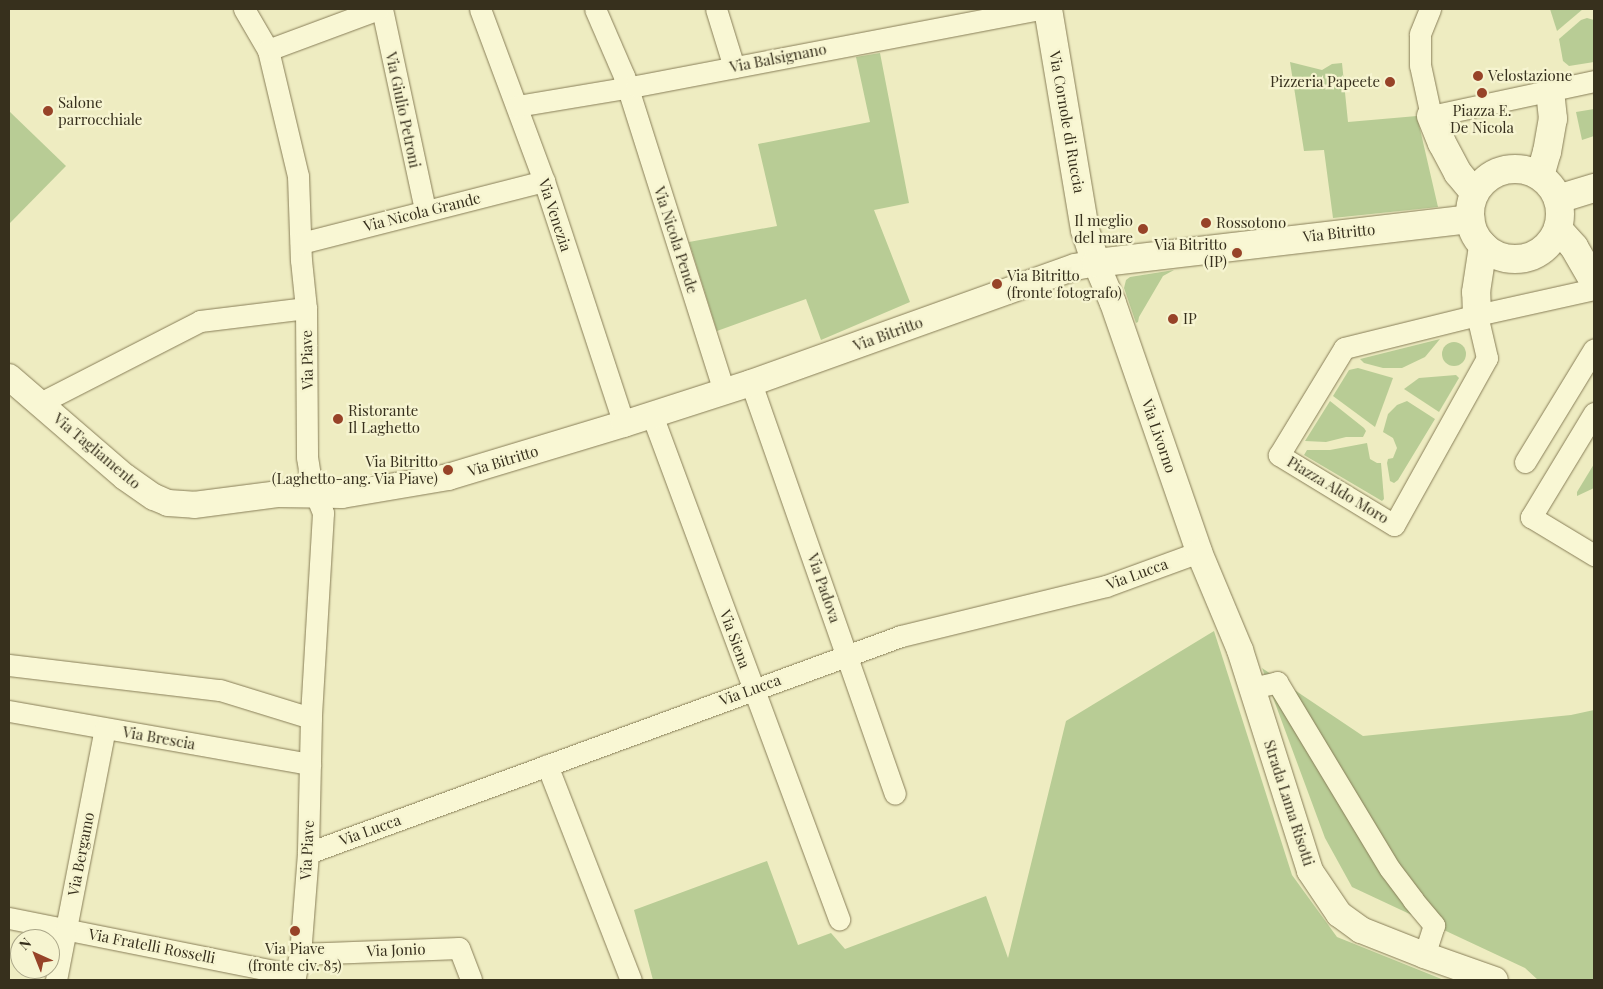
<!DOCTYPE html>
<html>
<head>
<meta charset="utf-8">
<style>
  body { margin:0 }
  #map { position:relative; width:1603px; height:989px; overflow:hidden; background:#eeecc1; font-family:"Playfair Display",serif }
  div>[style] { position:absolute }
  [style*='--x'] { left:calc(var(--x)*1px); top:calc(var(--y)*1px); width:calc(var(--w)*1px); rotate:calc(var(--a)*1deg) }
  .green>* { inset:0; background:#b8cc95 }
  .round { border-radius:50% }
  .roads { filter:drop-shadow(0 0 1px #887e58) drop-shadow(0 0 1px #887e58) }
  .minor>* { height:21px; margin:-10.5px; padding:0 10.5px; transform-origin:10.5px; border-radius:10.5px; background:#f9f7d4 }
  .tertiary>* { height:26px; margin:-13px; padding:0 13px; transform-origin:13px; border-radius:13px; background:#f9f7d4 }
  .secondary>* { height:28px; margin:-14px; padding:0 14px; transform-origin:14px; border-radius:14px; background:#f9f7d4 }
  .secondary>.ring { margin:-14px; padding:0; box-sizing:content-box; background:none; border:28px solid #f9f7d4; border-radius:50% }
  .dots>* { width:14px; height:14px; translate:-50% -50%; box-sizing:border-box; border:2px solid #f6f4d0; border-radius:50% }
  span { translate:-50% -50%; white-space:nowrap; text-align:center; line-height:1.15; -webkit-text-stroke:4.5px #f6f4d0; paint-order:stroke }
  .street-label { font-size:15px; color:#37301d }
  .poi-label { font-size:15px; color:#37301d }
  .left { translate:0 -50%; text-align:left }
  .right { translate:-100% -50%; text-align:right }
  .frame { position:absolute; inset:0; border:10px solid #37301d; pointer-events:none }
  .north { position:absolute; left:10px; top:929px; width:50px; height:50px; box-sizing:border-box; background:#f6f4d0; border:1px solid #aaa688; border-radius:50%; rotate:316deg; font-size:14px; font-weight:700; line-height:20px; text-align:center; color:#37301d }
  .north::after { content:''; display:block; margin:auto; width:18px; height:22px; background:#974328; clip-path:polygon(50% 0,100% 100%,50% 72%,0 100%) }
</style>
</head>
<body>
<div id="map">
  <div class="green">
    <div style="clip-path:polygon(1550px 9px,1583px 9px,1557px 31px)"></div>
    <div style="clip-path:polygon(1587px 18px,1594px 20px,1594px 62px,1569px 66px,1563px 61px,1559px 39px,1581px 20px)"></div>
    <div style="clip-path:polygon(880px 53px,909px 203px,874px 210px,910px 302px,821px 340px,806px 299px,717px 331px,689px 242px,777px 226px,758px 144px,870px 122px,856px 57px)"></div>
    <div style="clip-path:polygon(1290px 62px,1322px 70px,1332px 64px,1342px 63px,1348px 122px,1417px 116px,1438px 207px,1333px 218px,1324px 150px,1304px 151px)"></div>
    <div style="clip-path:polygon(1594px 109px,1594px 136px,1582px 140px,1576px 112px)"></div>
    <div style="clip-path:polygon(9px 111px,66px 166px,9px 224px)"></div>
    <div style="clip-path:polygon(1174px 270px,1163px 276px,1139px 317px,1138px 322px,1136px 323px,1124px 288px,1126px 280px,1130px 277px)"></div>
    <div style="clip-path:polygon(1440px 339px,1425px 357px,1402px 368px,1383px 368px,1364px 363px,1360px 359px)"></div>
    <div class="round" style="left:1442px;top:342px;width:24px;height:24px"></div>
    <div style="clip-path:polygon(1358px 368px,1393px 378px,1375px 427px,1333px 396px,1349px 370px)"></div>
    <div style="clip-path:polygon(1456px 375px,1459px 378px,1439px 412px,1404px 389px,1419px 378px)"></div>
    <div style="clip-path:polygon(1330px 401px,1364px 428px,1366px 431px,1363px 437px,1346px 437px,1326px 442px,1305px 441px)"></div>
    <div style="clip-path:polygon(1407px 401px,1435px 419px,1398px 480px,1394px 483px,1390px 481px,1387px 463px,1388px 459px,1393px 458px,1397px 448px,1393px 438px,1383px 432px,1388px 414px,1397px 405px)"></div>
    <div style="clip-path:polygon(1367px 443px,1370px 459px,1377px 463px,1381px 463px,1384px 499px,1382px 501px,1304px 455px,1307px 450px,1330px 450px)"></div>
    <div style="clip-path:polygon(1594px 464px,1594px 488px,1577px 496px,1577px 492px)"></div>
    <div style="clip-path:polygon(1214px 631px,1292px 875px,1337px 937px,1444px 980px,653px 980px,634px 910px,767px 861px,798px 945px,831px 933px,845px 949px,986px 896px,1008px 958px,1066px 721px)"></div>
    <div style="clip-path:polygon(1262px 668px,1363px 736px,1571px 715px,1594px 710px,1594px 980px,1538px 980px,1525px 968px,1352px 887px,1325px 838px)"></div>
  </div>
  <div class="roads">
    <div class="minor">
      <div style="--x:244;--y:9;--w:48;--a:59.7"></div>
      <div style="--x:268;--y:50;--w:130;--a:76.6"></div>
      <div style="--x:298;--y:176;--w:84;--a:88"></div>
      <div style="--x:301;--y:260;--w:48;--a:84.1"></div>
      <div style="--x:306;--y:308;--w:149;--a:89.6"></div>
      <div style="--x:307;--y:457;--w:26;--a:81"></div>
      <div style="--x:311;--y:483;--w:32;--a:68"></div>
      <div style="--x:323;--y:513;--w:205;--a:93.4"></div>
      <div style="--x:311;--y:718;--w:135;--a:91.3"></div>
      <div style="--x:308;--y:853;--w:101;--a:94.5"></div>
      <div style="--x:300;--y:954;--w:27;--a:103"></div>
      <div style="--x:382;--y:9;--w:206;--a:77.9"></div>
      <div style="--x:480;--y:9;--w:184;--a:69.6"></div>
      <div style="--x:544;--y:181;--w:256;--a:71.8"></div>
      <div style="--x:595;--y:9;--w:73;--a:66.6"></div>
      <div style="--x:624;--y:76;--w:331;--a:72.4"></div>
      <div style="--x:716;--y:9;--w:61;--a:72.8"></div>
      <div style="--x:1430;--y:9;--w:27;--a:112"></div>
      <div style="--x:1420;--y:34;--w:31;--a:90"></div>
      <div style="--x:1420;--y:65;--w:52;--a:77.8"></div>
      <div style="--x:1431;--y:116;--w:167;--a:-12.1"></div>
      <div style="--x:268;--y:50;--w:117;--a:-20.4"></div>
      <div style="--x:517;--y:106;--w:121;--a:-9.5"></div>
      <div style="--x:636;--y:86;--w:410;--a:-10.8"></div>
      <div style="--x:301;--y:243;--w:251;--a:-14.3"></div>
      <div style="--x:1477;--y:315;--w:44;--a:76.9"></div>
      <div style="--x:1487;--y:358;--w:191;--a:119.1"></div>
      <div style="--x:1394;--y:525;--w:135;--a:-148.7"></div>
      <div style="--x:1279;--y:455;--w:125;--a:-58.7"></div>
      <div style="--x:1344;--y:348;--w:137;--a:-13.9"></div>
      <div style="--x:1477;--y:315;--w:120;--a:-12.5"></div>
      <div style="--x:751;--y:383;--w:435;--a:70.7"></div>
      <div style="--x:40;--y:403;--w:180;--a:-27.1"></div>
      <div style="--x:200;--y:321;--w:107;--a:-7"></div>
      <div style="--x:1594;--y:413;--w:122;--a:121.2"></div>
      <div style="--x:1531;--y:517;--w:74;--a:31.1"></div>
      <div style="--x:652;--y:415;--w:538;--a:69.64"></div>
      <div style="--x:1525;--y:462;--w:132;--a:-58.6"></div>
      <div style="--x:9;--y:665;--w:212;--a:6.8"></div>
      <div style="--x:220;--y:690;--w:95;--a:17.1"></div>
      <div style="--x:1252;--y:688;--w:26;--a:-13"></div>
      <div style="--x:1277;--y:682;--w:218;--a:58.9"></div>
      <div style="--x:1390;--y:869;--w:39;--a:53"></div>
      <div style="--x:1413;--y:900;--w:33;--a:50"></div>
      <div style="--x:1434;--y:925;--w:32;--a:108"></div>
      <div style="--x:9;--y:711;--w:306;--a:10"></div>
      <div style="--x:547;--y:765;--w:231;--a:68.7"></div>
      <div style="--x:308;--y:853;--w:631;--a:-20.1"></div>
      <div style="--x:901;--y:636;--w:211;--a:-13.7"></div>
      <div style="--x:1106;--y:586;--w:99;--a:-20.1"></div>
      <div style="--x:9;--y:918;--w:292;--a:11.3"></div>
      <div style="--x:300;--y:954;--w:159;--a:-2.2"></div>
      <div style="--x:459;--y:948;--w:34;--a:69"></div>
      <div style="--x:56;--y:980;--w:256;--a:-79"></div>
    </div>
    <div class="tertiary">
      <div style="--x:9;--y:377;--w:153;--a:40.8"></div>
      <div style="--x:125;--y:477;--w:35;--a:35"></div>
      <div style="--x:154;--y:497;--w:15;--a:23"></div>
      <div style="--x:168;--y:503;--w:26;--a:4"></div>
      <div style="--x:194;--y:505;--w:84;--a:-7.5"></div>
      <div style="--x:277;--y:494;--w:65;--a:0.9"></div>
      <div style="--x:342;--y:495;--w:108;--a:-9.6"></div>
      <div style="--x:448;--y:477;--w:184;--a:-16.8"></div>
      <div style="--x:624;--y:424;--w:133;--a:-17.9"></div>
      <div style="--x:751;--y:383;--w:344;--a:-19.7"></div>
      <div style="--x:1075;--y:267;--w:21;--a:-11"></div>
      <div style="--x:1096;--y:263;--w:43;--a:67"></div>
      <div style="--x:1113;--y:303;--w:263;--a:70.9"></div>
      <div style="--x:1199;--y:552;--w:106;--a:67.3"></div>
      <div style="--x:1240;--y:650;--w:232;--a:72.4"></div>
      <div style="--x:1310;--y:871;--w:52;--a:56"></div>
      <div style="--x:1339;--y:914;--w:27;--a:36"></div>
      <div style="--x:1361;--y:930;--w:68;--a:21.6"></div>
      <div style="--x:1424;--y:955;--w:75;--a:19.4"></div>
    </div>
    <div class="secondary">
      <div style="--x:1048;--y:9;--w:224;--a:80.5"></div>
      <div style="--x:1085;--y:230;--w:35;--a:72"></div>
      <div style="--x:1096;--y:263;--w:377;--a:-6.7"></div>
      <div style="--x:1431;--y:116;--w:29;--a:68"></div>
      <div style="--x:1442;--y:143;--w:34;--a:62"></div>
      <div style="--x:1458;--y:173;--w:26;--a:50"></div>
      <div class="ring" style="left:1470px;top:169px;width:62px;height:62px"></div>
      <div style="--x:1540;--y:176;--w:25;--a:-74"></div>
      <div style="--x:1547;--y:152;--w:34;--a:-80"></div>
      <div style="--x:1553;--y:119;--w:28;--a:-96"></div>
      <div style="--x:1558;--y:199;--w:38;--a:-17"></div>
      <div style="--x:1558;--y:229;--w:24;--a:48"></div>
      <div style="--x:1574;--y:247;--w:39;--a:60"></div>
      <div style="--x:1477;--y:315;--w:23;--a:-92"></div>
      <div style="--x:1476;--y:292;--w:47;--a:-81.3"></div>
    </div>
  </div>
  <div class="dots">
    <div style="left:1478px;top:76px;background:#974328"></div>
    <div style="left:1390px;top:82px;background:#974328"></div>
    <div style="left:1482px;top:93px;background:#974328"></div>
    <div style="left:48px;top:111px;background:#974328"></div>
    <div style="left:1206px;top:223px;background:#974328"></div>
    <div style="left:1143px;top:229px;background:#974328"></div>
    <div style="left:1237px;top:253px;background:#974328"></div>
    <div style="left:997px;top:284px;background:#974328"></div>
    <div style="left:1173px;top:319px;background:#974328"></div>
    <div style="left:338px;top:419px;background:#974328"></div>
    <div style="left:448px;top:470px;background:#974328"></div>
    <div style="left:295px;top:931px;background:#974328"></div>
  </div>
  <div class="street-label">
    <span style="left:778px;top:58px;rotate:-11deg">Via Balsignano</span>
    <span style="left:403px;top:110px;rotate:78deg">Via Giulio Petroni</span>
    <span style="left:1067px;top:122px;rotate:80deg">Via Cornole di Ruccia</span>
    <span style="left:422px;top:212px;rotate:-14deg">Via Nicola Grande</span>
    <span style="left:555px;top:215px;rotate:72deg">Via Venezia</span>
    <span style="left:1339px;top:233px;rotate:-6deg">Via Bitritto</span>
    <span style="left:676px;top:240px;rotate:72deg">Via Nicola Pende</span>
    <span style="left:888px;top:334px;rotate:-20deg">Via Bitritto</span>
    <span style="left:307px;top:360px;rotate:-91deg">Via Piave</span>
    <span style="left:1159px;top:436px;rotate:71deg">Via Livorno</span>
    <span style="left:97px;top:451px;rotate:40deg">Via Tagliamento</span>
    <span style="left:503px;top:461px;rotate:-17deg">Via Bitritto</span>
    <span style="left:1338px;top:490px;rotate:31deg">Piazza Aldo Moro</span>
    <span style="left:1137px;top:574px;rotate:-20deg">Via Lucca</span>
    <span style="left:824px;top:588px;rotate:71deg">Via Padova</span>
    <span style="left:735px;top:639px;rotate:70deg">Via Siena</span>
    <span style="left:750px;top:690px;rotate:-20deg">Via Lucca</span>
    <span style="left:159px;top:738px;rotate:10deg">Via Brescia</span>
    <span style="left:1289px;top:803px;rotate:72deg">Strada Lama Risotti</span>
    <span style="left:370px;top:830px;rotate:-20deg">Via Lucca</span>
    <span style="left:307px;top:850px;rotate:-87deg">Via Piave</span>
    <span style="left:81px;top:854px;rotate:-79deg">Via Bergamo</span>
    <span style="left:152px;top:946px;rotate:11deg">Via Fratelli Rosselli</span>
    <span style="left:396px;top:950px;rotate:-2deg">Via Jonio</span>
  </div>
  <div class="poi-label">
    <span class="left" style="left:1488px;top:76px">Velostazione</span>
    <span class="right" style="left:1380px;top:82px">Pizzeria Papeete</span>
    <span class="left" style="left:58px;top:111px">Salone<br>parrocchiale</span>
    <span style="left:1482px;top:119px">Piazza E.<br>De Nicola</span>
    <span class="right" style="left:1133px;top:229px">Il meglio<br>del mare</span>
    <span class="left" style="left:1216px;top:223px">Rossotono</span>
    <span class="right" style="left:1227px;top:253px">Via Bitritto<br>(IP)</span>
    <span class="left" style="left:1007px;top:284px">Via Bitritto<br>(fronte fotografo)</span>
    <span class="left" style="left:1183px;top:319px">IP</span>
    <span class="left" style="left:348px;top:419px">Ristorante<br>Il Laghetto</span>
    <span class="right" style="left:438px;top:470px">Via Bitritto<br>(Laghetto-ang. Via Piave)</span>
    <span style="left:295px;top:957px">Via Piave<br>(fronte civ. 85)</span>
  </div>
  <div class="frame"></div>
  <div class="north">N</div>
</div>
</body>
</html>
